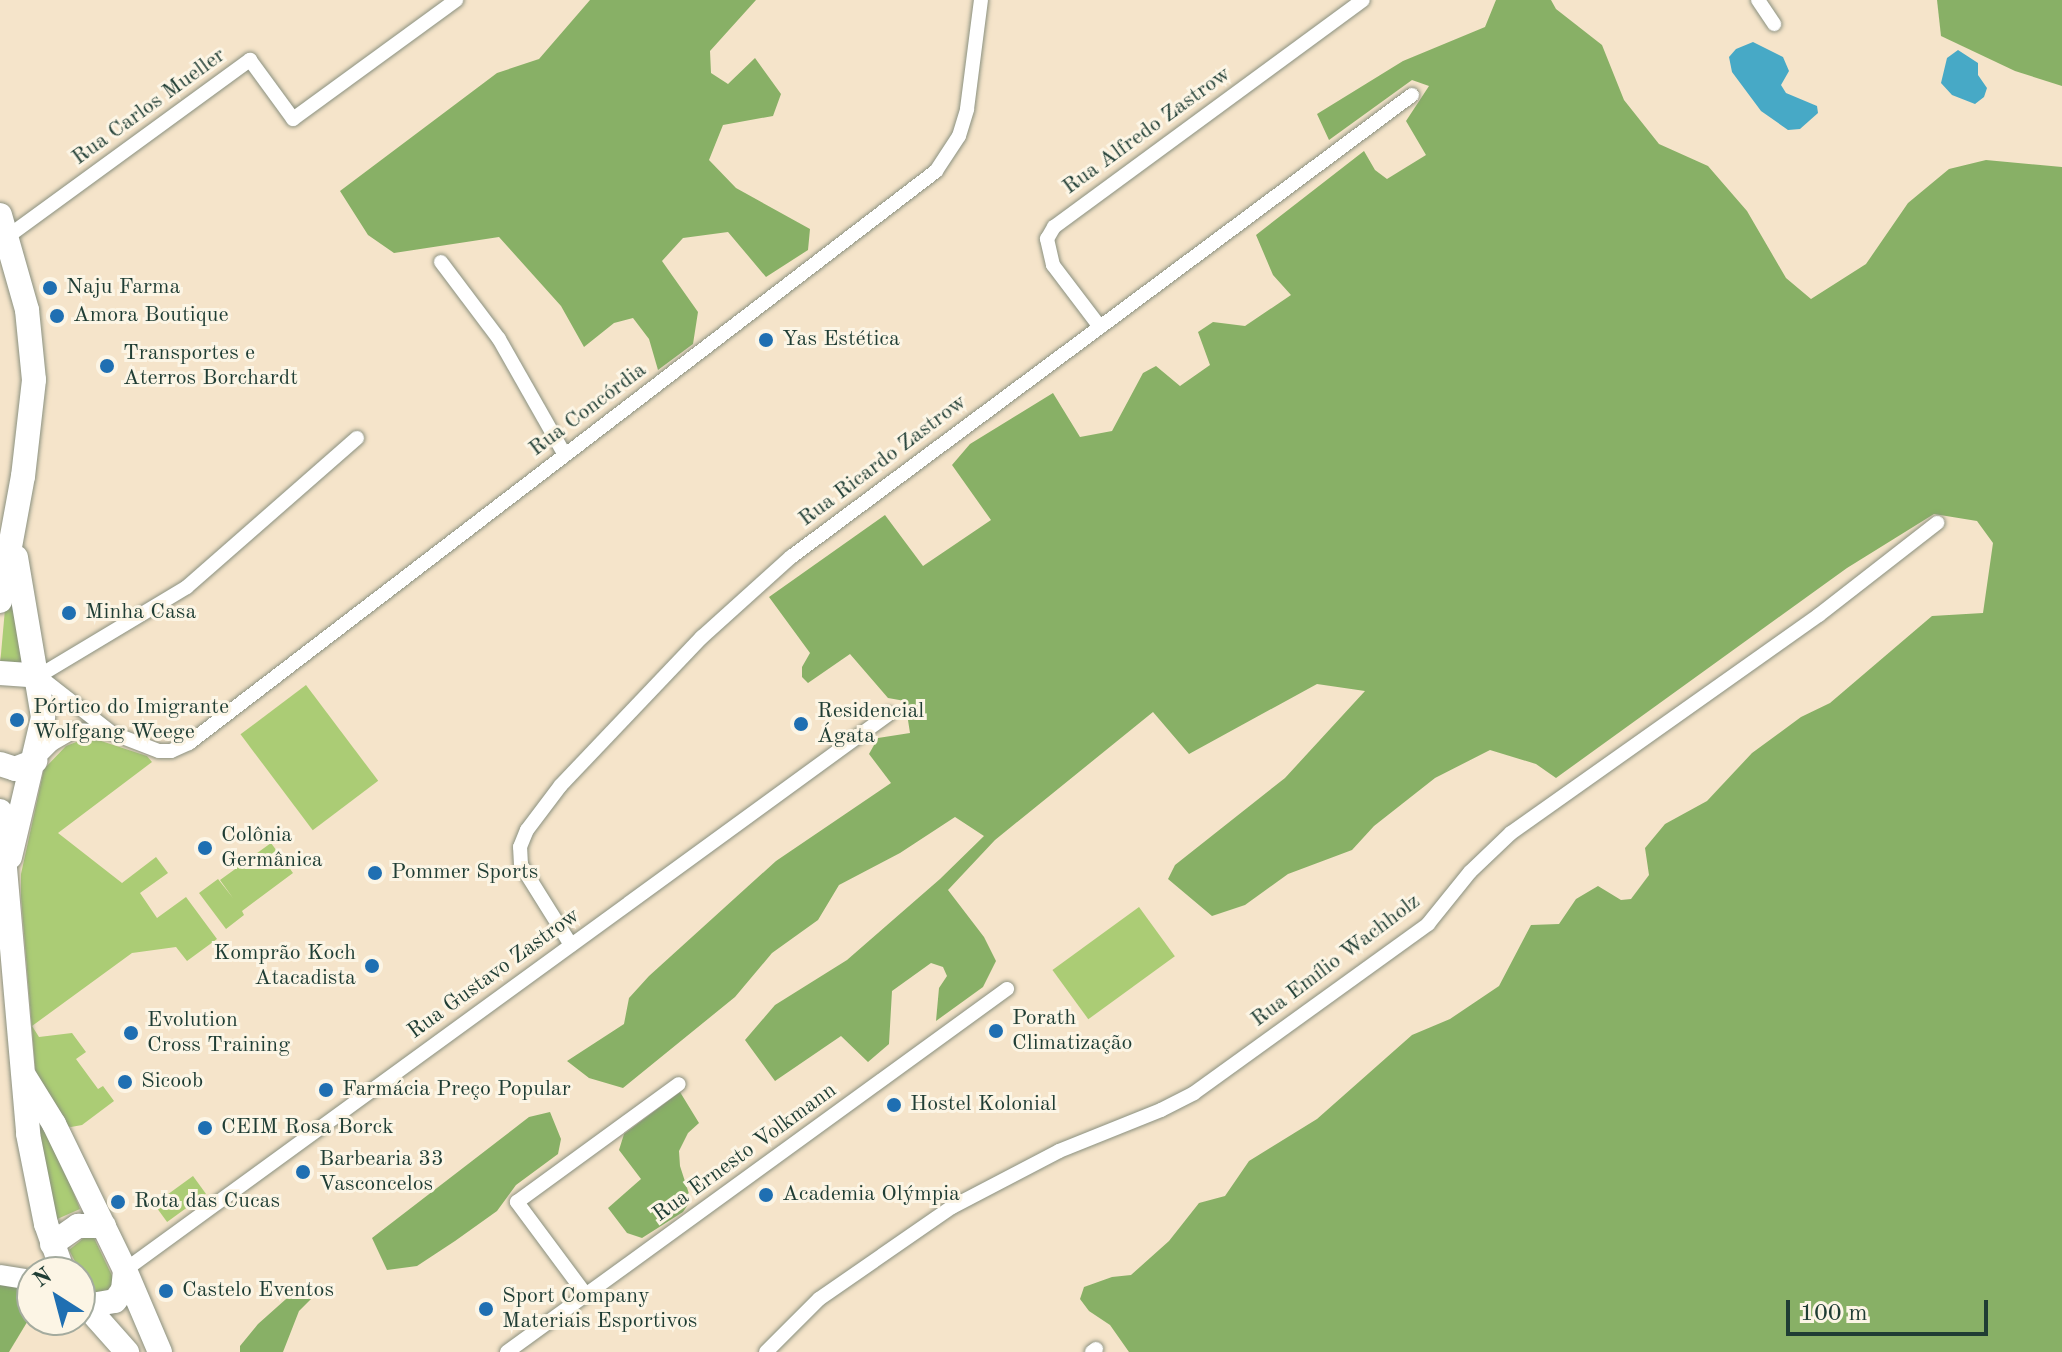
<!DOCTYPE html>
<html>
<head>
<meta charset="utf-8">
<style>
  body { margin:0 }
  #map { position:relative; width:2062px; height:1352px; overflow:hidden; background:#f5e4ca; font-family:"Old Standard TT",serif }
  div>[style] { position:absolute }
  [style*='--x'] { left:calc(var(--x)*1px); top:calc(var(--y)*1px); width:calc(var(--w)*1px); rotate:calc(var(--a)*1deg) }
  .green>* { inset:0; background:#abcc75; transform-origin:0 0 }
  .forest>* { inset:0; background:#88b066 }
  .water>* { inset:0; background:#47a9c6 }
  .roads { filter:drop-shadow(0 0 2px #8a907f) drop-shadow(0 0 2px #8a907f) }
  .minor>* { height:14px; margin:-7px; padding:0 7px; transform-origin:7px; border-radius:7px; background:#fff }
  .secondary>* { height:20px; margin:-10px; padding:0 10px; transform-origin:10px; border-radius:10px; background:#fff }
  .primary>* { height:24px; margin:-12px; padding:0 12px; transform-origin:12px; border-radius:12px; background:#fff }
  .dots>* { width:22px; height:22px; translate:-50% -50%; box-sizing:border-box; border:4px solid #fcf5e5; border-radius:50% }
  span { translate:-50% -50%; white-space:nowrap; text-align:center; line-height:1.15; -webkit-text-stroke:6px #fcf5e5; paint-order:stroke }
  .street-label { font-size:22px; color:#1f3d34 }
  .poi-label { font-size:22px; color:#1f3d34 }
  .left { translate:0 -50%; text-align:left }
  .right { translate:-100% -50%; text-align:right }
  .north { position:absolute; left:16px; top:1256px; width:80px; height:80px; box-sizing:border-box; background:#fcf5e5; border:2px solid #a4ab9e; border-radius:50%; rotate:324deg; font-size:22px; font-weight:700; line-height:32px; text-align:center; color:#1f3d34 }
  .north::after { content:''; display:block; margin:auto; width:28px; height:36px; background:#1f6fb2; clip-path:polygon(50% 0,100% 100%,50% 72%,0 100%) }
  .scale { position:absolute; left:1786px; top:1300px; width:202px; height:36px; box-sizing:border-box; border:4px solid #1f3d34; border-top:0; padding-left:10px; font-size:24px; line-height:28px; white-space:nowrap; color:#1f3d34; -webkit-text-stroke:6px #fcf5e5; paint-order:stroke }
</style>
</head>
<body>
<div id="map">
  <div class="green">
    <div style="clip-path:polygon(14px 586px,27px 663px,0 665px,5px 609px)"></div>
    <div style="left:306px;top:685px;width:120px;height:82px;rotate:53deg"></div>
    <div style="clip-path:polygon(89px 737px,147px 756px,152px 762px,58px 833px,122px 883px,156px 857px,168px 873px,140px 893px,157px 918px,186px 897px,217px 939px,187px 961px,176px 947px,132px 953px,32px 1026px,39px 1037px,72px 1033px,86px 1052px,76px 1059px,98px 1089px,103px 1086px,114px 1101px,82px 1125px,71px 1127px,66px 1126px,36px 1077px,21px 897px,21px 874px,44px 769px,66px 746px)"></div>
    <div style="clip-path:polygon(271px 843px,293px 873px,242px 911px,244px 915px,226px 929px,199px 893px,218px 879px,233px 898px,220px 880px)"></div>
    <div style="left:1139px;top:907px;width:61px;height:107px;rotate:54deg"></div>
    <div style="clip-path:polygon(45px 1121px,80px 1209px,55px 1220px,32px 1126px)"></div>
    <div style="left:193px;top:1176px;width:22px;height:48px;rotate:54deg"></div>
    <div style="clip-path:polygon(85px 1237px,94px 1238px,116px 1284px,107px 1294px,92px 1294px,69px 1250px)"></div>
  </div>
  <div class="forest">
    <div style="clip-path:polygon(590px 0,756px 0,710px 51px,711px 73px,728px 84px,755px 58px,781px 94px,773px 116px,723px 125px,709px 160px,736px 188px,810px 229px,808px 250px,766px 277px,728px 232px,683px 238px,662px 261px,698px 312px,693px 344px,658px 370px,649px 339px,633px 318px,614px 323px,584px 347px,561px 306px,499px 237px,394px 253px,368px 235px,340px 191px,497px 73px,539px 59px)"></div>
    <div style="clip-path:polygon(1496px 0,1551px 0,1556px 9px,1602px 45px,1624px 100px,1659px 144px,1708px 166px,1747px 211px,1786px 278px,1811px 299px,1866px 264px,1908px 203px,1949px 169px,1986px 160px,2062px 167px,2062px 1352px,1129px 1352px,1110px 1325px,1089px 1311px,1080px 1299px,1084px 1287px,1112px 1277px,1131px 1275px,1169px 1241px,1199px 1203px,1225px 1196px,1249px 1161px,1317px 1119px,1412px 1035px,1450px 1019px,1499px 986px,1531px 925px,1559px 924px,1576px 899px,1598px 886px,1621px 900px,1631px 899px,1649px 875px,1645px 848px,1665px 824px,1707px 801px,1752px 753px,1801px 717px,1830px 703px,1932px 616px,1983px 613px,1993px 543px,1977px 521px,1934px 514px,1847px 568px,1556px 778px,1536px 764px,1490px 750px,1435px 778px,1374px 826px,1352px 850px,1288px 874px,1245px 905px,1212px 916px,1168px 879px,1175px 865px,1285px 778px,1365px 691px,1317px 684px,1189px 754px,1153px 712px,995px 840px,948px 890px,984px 937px,996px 961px,983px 987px,936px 1021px,939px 988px,947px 976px,943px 967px,931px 963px,892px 991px,889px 1044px,868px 1062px,841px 1036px,775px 1081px,745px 1040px,775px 1005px,847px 960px,940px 879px,984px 836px,955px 817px,900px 853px,839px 885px,818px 920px,772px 953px,735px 997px,623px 1088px,589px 1078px,567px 1061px,624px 1024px,629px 998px,649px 976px,776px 861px,891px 783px,869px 754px,878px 738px,910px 733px,905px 701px,888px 698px,850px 654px,808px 683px,802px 677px,802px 667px,810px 653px,769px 597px,885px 515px,923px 566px,991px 520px,952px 465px,970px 444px,1053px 393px,1080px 437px,1112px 431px,1143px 373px,1156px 366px,1180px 386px,1210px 365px,1198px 332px,1213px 322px,1245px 326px,1291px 295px,1273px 275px,1256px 235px,1364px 151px,1375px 170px,1387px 179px,1426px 155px,1406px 121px,1429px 86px,1412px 80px,1329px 140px,1317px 114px,1403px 61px,1485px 27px)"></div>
    <div style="clip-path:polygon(1937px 0,2062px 0,2062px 86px,2015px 71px,1941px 36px)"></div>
    <div style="clip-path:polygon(680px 1092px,699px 1123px,688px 1133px,679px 1151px,680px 1166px,691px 1200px,683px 1212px,642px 1238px,627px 1233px,608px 1208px,641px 1179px,619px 1150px,624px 1134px)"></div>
    <div style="clip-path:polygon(550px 1112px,561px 1139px,558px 1154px,516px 1185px,497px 1211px,455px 1241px,417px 1266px,387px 1270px,372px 1238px,529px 1117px)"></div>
    <div style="clip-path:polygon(0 1282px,32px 1287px,32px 1314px,9px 1352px,0 1352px)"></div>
    <div style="clip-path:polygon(307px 1287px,314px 1296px,299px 1311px,283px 1352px,240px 1352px,240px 1346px,258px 1324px,295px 1291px)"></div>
  </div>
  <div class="water">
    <div style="clip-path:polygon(1753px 42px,1783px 57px,1789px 71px,1781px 85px,1786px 93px,1817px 106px,1818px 113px,1800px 129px,1788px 130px,1761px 111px,1732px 72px,1729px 57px,1736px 49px)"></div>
    <div style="clip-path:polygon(1958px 50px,1978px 63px,1978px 75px,1987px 88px,1984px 97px,1975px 104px,1952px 95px,1941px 83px,1947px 58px)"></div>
  </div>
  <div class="roads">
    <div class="minor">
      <div style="--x:1758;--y:0;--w:29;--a:56"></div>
      <div style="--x:7;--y:237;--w:301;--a:-36.1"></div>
      <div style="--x:250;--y:60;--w:73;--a:53.9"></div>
      <div style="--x:293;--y:119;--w:202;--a:-36.1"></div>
      <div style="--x:441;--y:262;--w:96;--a:53"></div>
      <div style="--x:499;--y:339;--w:133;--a:60.4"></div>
      <div style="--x:1100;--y:327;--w:78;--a:-127.2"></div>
      <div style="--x:1053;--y:265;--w:27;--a:-103"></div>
      <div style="--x:1047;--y:239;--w:14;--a:-60"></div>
      <div style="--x:1054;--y:227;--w:383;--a:-36.3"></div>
      <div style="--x:357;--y:438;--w:226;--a:138.8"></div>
      <div style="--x:187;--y:587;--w:173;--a:149"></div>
      <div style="--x:39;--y:676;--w:93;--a:38"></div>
      <div style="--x:112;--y:733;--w:50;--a:21"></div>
      <div style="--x:159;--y:751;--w:12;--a:0"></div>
      <div style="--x:171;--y:751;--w:20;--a:-24"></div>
      <div style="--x:189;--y:743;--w:941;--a:-37.44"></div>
      <div style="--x:936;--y:171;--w:42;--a:-56.7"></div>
      <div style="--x:959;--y:136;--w:28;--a:-73"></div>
      <div style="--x:967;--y:109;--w:110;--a:-82.7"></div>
      <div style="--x:36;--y:760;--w:23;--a:-45"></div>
      <div style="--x:52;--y:744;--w:28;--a:-30"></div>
      <div style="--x:76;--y:730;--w:32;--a:4"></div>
      <div style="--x:571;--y:945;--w:94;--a:-122"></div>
      <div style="--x:521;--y:865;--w:18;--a:-93"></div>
      <div style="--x:520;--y:847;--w:18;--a:-68"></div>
      <div style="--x:527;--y:830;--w:56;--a:-52.9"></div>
      <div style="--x:561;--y:785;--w:204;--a:-46.4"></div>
      <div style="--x:702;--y:637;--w:120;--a:-42"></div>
      <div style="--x:791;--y:557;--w:774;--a:-36.65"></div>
      <div style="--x:125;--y:1270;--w:945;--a:-36.05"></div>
      <div style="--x:586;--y:1295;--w:116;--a:-126.6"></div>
      <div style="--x:517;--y:1202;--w:200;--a:-36.1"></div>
      <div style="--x:507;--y:1352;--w:618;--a:-35.98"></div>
      <div style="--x:766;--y:1352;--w:75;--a:-45"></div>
      <div style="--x:819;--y:1299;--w:162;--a:-34.7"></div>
      <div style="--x:952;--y:1207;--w:121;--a:-27.6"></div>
      <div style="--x:1059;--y:1151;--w:110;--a:-21.9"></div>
      <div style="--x:1161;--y:1110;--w:37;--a:-27"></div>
      <div style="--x:1194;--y:1093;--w:289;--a:-35.8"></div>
      <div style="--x:1428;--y:924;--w:67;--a:-51.1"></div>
      <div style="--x:1470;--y:872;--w:57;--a:-43.6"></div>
      <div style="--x:1511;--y:833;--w:377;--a:-35.3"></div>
      <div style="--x:1819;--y:615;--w:150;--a:-37.9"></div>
      <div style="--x:1092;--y:1352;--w:5;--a:-37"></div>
    </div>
    <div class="secondary">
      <div style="--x:0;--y:1275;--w:32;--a:9"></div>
    </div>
    <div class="primary">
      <div style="--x:0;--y:215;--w:99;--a:74.1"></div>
      <div style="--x:27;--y:310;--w:70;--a:84.3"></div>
      <div style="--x:34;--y:380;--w:97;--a:96.5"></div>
      <div style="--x:23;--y:476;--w:127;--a:100.4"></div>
      <div style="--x:0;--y:673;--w:39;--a:4"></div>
      <div style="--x:0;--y:764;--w:16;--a:18"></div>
      <div style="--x:15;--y:769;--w:22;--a:-22"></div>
      <div style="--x:0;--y:811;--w:324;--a:85"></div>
      <div style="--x:28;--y:1134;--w:92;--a:78.7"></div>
      <div style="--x:46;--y:1224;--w:51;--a:70.5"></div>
      <div style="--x:10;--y:857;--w:144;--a:-76.7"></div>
      <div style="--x:43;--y:717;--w:162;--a:-99.6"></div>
      <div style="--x:25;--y:1077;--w:55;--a:58.3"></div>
      <div style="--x:54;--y:1124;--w:162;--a:64.1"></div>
      <div style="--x:125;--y:1270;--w:89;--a:66.9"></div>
      <div style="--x:52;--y:1244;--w:32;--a:-35"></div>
      <div style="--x:78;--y:1226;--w:26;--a:0"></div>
      <div style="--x:80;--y:1299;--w:71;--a:48.4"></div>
      <div style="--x:86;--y:1306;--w:29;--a:-10"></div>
      <div style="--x:115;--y:1301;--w:14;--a:-54"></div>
      <div style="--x:123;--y:1290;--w:20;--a:-84"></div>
    </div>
  </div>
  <div class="dots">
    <div style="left:50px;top:288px;background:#1f6fb2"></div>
    <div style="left:57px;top:316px;background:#1f6fb2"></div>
    <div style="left:766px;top:340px;background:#1f6fb2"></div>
    <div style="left:107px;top:366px;background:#1f6fb2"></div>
    <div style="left:69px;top:613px;background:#1f6fb2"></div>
    <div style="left:17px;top:720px;background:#1f6fb2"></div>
    <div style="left:801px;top:724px;background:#1f6fb2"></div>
    <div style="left:205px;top:848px;background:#1f6fb2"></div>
    <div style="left:375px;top:873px;background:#1f6fb2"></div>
    <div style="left:372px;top:966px;background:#1f6fb2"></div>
    <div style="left:996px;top:1031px;background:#1f6fb2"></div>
    <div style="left:131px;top:1033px;background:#1f6fb2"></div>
    <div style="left:125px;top:1082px;background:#1f6fb2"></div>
    <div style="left:326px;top:1090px;background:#1f6fb2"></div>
    <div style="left:894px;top:1105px;background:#1f6fb2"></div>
    <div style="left:205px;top:1128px;background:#1f6fb2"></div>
    <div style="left:303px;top:1172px;background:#1f6fb2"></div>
    <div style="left:766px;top:1195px;background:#1f6fb2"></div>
    <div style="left:118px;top:1202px;background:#1f6fb2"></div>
    <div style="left:166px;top:1291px;background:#1f6fb2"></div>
    <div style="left:486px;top:1309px;background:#1f6fb2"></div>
  </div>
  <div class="street-label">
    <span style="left:149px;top:107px;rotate:-36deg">Rua Carlos Mueller</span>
    <span style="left:1147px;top:131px;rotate:-36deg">Rua Alfredo Zastrow</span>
    <span style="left:588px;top:410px;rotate:-37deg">Rua Concórdia</span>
    <span style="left:883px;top:461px;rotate:-37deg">Rua Ricardo Zastrow</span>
    <span style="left:1336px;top:961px;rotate:-37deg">Rua Emílio Wachholz</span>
    <span style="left:494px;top:974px;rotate:-36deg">Rua Gustavo Zastrow</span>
    <span style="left:745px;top:1153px;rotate:-36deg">Rua Ernesto Volkmann</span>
  </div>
  <div class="poi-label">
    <span class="left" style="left:66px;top:288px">Naju Farma</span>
    <span class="left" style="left:73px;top:316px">Amora Boutique</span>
    <span class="left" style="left:782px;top:340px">Yas Estética</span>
    <span class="left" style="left:123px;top:366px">Transportes e<br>Aterros Borchardt</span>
    <span class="left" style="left:85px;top:613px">Minha Casa</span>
    <span class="left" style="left:33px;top:720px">Pórtico do Imigrante<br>Wolfgang Weege</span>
    <span class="left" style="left:817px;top:724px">Residencial<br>Ágata</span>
    <span class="left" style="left:221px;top:848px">Colônia<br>Germânica</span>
    <span class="left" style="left:391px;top:873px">Pommer Sports</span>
    <span class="right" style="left:356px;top:966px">Komprão Koch<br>Atacadista</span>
    <span class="left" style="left:1012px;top:1031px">Porath<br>Climatização</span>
    <span class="left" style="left:147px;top:1033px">Evolution<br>Cross Training</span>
    <span class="left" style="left:141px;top:1082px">Sicoob</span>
    <span class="left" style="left:342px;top:1090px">Farmácia Preço Popular</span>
    <span class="left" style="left:910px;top:1105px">Hostel Kolonial</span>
    <span class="left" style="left:221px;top:1128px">CEIM Rosa Borck</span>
    <span class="left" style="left:319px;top:1172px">Barbearia 33<br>Vasconcelos</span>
    <span class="left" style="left:782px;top:1195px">Academia Olýmpia</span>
    <span class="left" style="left:134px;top:1202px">Rota das Cucas</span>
    <span class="left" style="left:182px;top:1291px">Castelo Eventos</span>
    <span class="left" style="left:502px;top:1309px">Sport Company<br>Materiais Esportivos</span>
  </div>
  <div class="north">N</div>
  <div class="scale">100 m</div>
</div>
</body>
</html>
